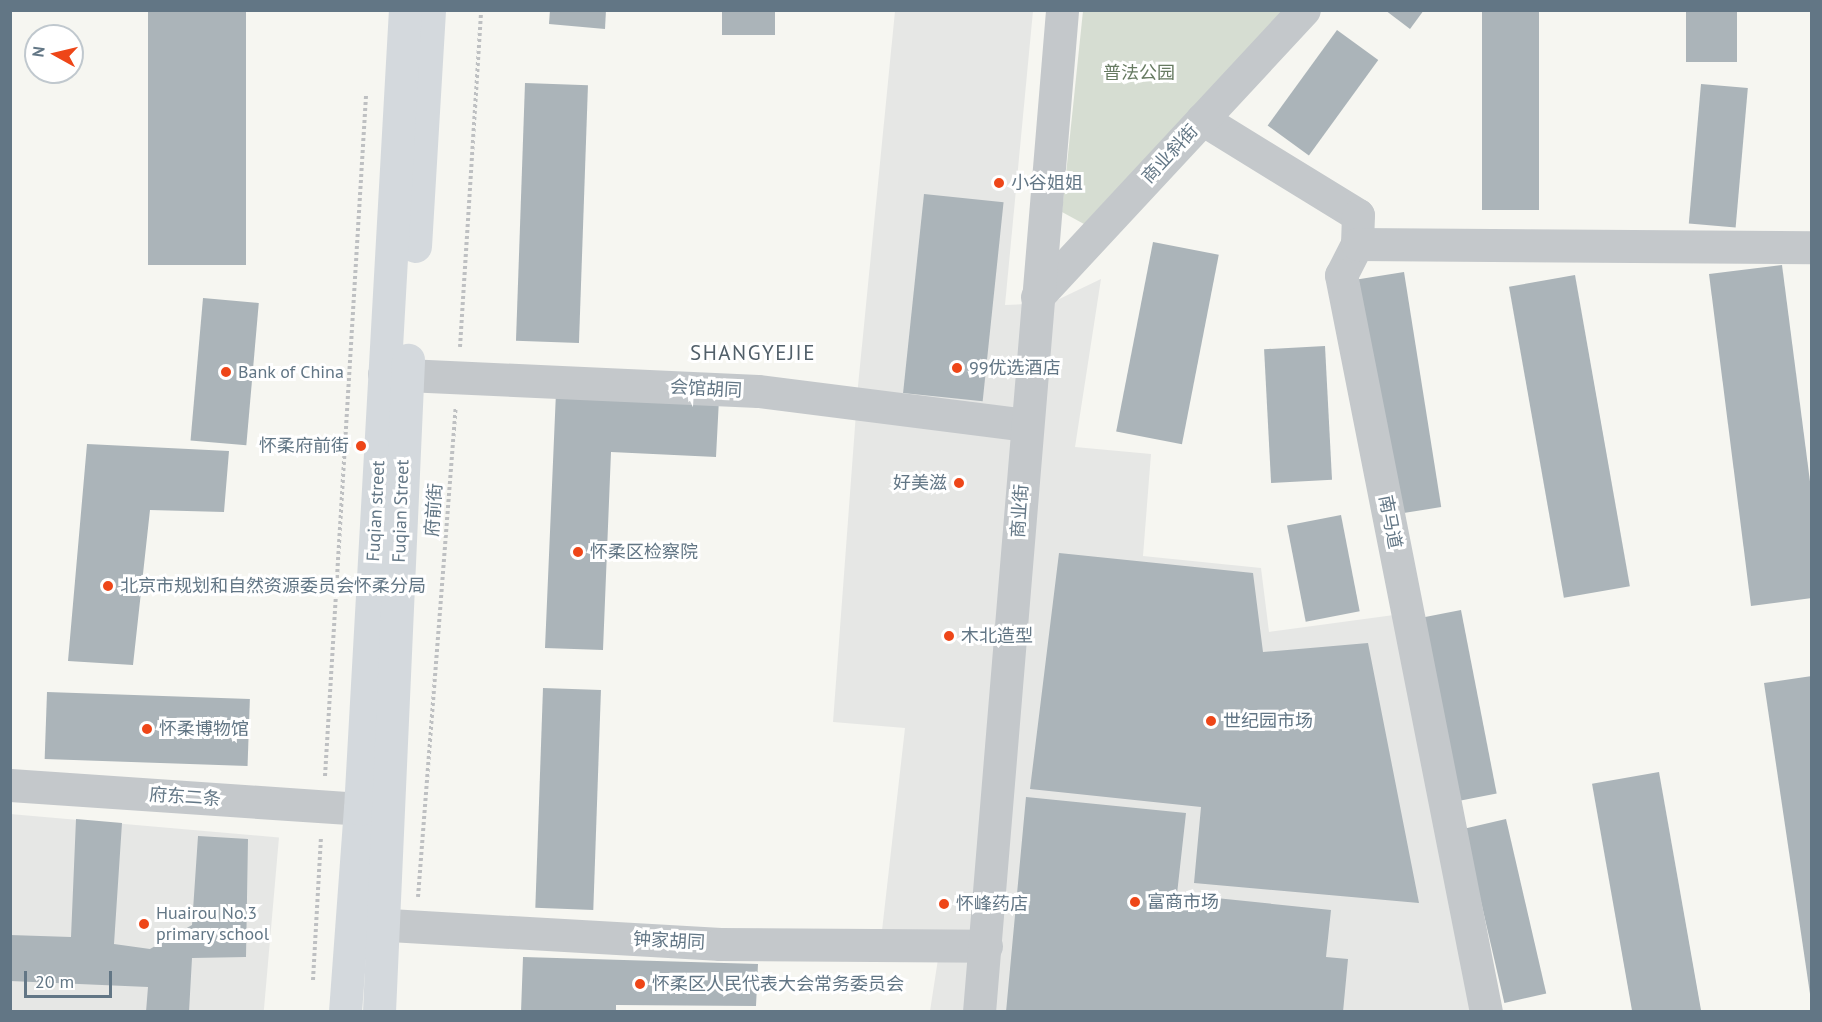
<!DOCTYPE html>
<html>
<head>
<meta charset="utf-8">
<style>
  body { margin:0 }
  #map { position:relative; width:1822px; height:1022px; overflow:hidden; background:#f6f6f1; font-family:"PT Sans","Noto Sans SC",sans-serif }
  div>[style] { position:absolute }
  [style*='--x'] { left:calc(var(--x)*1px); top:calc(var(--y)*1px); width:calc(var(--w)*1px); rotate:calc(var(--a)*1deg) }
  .built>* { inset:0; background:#e6e7e5; transform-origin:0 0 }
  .green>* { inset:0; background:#d6ddd2 }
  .building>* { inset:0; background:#abb4b9; transform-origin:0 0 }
  .path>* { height:4px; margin-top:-2px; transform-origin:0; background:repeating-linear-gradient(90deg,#bec0c2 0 3px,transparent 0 6px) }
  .minor>* { height:33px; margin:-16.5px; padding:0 16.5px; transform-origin:16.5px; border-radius:16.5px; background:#c4c8cb }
  .major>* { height:33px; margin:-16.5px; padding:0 16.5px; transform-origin:16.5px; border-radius:16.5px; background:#d4d9dd }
  .dots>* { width:16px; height:16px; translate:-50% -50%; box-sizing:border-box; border:3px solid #fff; border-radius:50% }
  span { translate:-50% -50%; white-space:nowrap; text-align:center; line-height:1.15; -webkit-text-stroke:6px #fff; paint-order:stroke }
  .park-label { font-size:18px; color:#677b62 }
  .street-label { font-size:18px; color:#627685 }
  .poi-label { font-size:18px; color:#627685 }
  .left { translate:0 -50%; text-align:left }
  .right { translate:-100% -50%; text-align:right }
  .quarter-label { font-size:21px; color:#515f69; letter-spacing:1.5px }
  .frame { position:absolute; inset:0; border:12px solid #627685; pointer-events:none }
  .north { position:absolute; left:24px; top:24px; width:60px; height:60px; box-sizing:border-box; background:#fff; border:2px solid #c0c8ce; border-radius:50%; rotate:278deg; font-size:16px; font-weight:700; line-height:24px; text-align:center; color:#627685 }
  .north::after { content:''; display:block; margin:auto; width:21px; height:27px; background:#ee4618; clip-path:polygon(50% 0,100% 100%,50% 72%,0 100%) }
  .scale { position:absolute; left:24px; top:971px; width:88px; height:27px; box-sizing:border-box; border:3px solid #627685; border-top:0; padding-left:8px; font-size:18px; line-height:21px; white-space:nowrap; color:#627685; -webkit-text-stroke:4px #fff; paint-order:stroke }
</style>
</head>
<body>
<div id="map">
  <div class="built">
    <div style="clip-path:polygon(895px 11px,1033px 11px,1005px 305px,1051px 303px,1101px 279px,1075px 447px,1151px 454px,1143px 556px,1261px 568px,1269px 632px,1394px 615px,1476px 1011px,930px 1011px,938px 959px,879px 957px,905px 728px,833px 722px,858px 386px)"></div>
    <div style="left:10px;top:814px;width:270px;height:197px;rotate:5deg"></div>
  </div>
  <div class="green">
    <div style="clip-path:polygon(1083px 11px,1283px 11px,1084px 224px,1062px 212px)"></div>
  </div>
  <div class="building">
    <div style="left:148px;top:10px;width:98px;height:255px"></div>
    <div style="clip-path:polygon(550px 10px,606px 10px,605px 29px,549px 24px)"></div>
    <div style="left:722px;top:10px;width:53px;height:25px"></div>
    <div style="clip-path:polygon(1385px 10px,1424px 10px,1410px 29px)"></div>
    <div style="left:1482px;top:10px;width:57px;height:200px"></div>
    <div style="left:1686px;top:10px;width:51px;height:52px"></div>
    <div style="left:1337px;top:30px;width:51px;height:118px;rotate:36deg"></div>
    <div style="left:525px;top:83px;width:63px;height:258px;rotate:2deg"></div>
    <div style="left:1701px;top:84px;width:47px;height:140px;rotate:5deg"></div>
    <div style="left:924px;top:194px;width:80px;height:200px;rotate:6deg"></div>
    <div style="left:1153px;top:242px;width:67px;height:193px;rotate:11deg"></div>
    <div style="clip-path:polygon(1782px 265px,1812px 497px,1812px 598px,1751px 606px,1709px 274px)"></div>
    <div style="left:1404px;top:272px;width:238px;height:46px;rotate:81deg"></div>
    <div style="left:1575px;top:275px;width:316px;height:67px;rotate:80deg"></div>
    <div style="left:203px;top:298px;width:56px;height:143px;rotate:5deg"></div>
    <div style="left:1325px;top:346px;width:134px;height:61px;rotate:87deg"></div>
    <div style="clip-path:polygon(556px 392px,719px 399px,716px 457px,611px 452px,603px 650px,545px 648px)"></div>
    <div style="clip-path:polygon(87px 444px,229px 451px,224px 512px,150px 510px,133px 665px,68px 661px)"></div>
    <div style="left:1341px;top:515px;width:98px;height:55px;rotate:79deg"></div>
    <div style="clip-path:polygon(1059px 553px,1253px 573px,1263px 652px,1368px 643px,1419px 903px,1194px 883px,1201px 807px,1030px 789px)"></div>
    <div style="left:1461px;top:610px;width:187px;height:43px;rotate:79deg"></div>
    <div style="clip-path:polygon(1812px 676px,1812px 994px,1810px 994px,1764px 683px)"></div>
    <div style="left:543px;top:688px;width:58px;height:220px;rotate:2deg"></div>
    <div style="left:47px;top:692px;width:203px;height:67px;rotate:2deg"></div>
    <div style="left:1659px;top:772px;width:243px;height:68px;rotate:80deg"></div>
    <div style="clip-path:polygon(1026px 797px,1186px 813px,1177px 894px,1331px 910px,1326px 957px,1348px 959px,1343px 1012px,1006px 1012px)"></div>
    <div style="clip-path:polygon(76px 819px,122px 823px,114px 944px,150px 949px,192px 925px,198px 836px,248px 839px,246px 957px,192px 958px,189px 1012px,146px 1012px,148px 987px,10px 981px,10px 935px,71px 937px)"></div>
    <div style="left:1506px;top:819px;width:179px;height:43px;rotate:77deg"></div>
    <div style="clip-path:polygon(523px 957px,758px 964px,756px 1006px,616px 1005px,616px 1012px,521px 1012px)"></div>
  </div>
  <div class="path">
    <div style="--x:460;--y:347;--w:338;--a:-86.4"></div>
    <div style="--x:325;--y:776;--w:682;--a:-86.55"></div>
    <div style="--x:418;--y:897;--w:490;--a:-85.6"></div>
    <div style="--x:313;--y:980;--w:142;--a:-86.8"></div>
  </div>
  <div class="minor">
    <div style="--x:1202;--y:119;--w:183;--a:31.6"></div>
    <div style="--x:1358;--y:215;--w:29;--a:92"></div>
    <div style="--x:1357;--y:244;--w:35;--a:117"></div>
    <div style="--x:1341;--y:275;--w:751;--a:78.87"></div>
    <div style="--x:1357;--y:244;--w:455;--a:0.4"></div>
    <div style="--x:1037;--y:297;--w:392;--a:-47.1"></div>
    <div style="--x:384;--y:374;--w:374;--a:2.6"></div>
    <div style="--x:758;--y:391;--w:271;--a:7.2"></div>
    <div style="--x:10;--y:785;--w:351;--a:3.9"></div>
    <div style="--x:355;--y:923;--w:366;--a:3.3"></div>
    <div style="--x:720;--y:944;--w:266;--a:0.4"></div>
    <div style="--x:979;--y:1012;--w:1005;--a:-85.26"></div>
  </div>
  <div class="major">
    <div style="--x:415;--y:246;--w:236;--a:-86.6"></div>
    <div style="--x:345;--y:1012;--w:204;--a:-85.8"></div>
    <div style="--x:360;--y:809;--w:800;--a:-86.78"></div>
    <div style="--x:379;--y:1012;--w:653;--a:-87.45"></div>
  </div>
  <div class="dots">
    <div style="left:999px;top:183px;background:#ee4618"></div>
    <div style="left:957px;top:368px;background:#ee4618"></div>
    <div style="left:226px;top:372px;background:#ee4618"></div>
    <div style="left:361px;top:446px;background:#ee4618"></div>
    <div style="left:959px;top:483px;background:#ee4618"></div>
    <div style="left:578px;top:552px;background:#ee4618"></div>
    <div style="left:108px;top:586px;background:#ee4618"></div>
    <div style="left:949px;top:636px;background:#ee4618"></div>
    <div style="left:1211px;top:721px;background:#ee4618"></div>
    <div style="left:147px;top:729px;background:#ee4618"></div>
    <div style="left:1135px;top:902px;background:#ee4618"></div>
    <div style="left:944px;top:904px;background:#ee4618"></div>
    <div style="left:144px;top:924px;background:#ee4618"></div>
    <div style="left:640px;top:984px;background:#ee4618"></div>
  </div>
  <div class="park-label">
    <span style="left:1139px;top:73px">普法公园</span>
  </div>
  <div class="street-label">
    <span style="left:1170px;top:154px;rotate:-47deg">商业斜街</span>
    <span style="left:706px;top:389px;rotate:3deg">会馆胡同</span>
    <span style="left:434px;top:510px;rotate:-86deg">府前街</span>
    <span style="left:376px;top:511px;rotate:-87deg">Fuqian street</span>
    <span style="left:401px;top:511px;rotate:-88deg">Fuqian Street</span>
    <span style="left:1020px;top:511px;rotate:-86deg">商业街</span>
    <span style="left:1390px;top:522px;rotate:79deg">南马道</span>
    <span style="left:185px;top:797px;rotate:4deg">府东二条</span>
    <span style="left:669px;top:941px;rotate:3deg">钟家胡同</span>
  </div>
  <div class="poi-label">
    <span class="left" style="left:1011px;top:183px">小谷姐姐</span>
    <span class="left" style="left:969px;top:368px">99优选酒店</span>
    <span class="left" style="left:238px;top:372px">Bank of China</span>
    <span class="right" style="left:349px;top:446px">怀柔府前街</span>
    <span class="right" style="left:947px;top:483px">好美滋</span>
    <span class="left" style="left:590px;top:552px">怀柔区检察院</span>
    <span class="left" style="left:120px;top:586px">北京市规划和自然资源委员会怀柔分局</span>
    <span class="left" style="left:961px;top:636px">木北造型</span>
    <span class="left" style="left:1223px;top:721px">世纪园市场</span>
    <span class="left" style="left:159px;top:729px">怀柔博物馆</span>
    <span class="left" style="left:1147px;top:902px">富商市场</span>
    <span class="left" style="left:956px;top:904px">怀峰药店</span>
    <span class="left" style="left:156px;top:924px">Huairou No.3<br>primary school</span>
    <span class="left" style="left:652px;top:984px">怀柔区人民代表大会常务委员会</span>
  </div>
  <div class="quarter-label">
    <span style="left:753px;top:353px">SHANGYEJIE</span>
  </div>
  <div class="frame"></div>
  <div class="north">N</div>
  <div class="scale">20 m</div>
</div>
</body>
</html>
